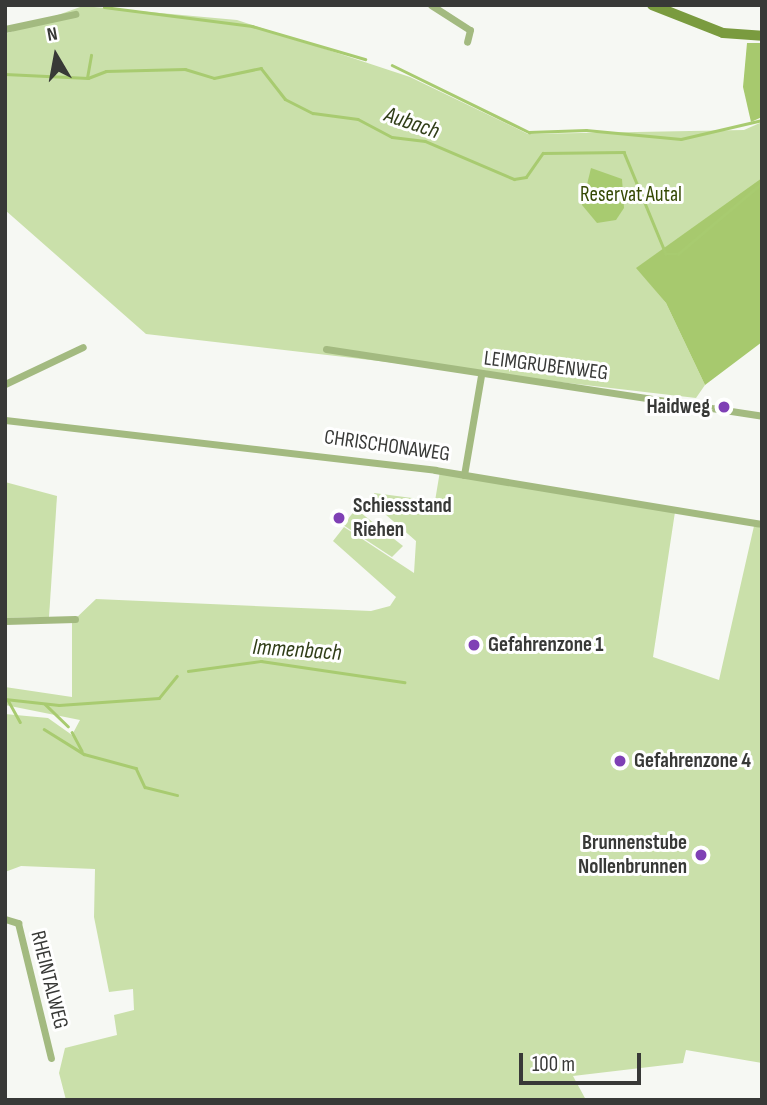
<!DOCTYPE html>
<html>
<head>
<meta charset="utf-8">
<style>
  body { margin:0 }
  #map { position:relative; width:767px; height:1105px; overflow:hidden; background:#f6f8f3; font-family:"Sofia Sans Condensed",sans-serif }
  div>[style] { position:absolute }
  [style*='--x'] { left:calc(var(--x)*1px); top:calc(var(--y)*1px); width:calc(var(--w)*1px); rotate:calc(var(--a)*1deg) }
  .green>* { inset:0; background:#cae0aa }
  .forest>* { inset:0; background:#a7c96e }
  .water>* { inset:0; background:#a8cb70 }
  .stream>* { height:2.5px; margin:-1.25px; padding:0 1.25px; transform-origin:1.25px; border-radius:1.25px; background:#a8cb70 }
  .street>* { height:7px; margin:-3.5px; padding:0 3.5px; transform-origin:3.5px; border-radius:3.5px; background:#a3ba80 }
  .secondary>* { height:10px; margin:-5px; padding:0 5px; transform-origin:5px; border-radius:5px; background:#7a9b3f }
  .dots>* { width:19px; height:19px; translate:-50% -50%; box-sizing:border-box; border:4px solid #fff; border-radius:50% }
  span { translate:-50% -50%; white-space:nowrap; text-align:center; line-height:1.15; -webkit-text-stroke:6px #fff; paint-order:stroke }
  .park-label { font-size:21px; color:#354904 }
  .street-label { font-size:21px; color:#383937 }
  .poi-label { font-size:21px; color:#383937; font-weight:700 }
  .right { translate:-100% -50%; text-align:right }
  .left { translate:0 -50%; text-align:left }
  .water-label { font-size:23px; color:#313e19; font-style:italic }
  .frame { position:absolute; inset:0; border:7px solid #383937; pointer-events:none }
  .north { position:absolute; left:21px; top:21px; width:70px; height:70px; -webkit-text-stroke:5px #fff; paint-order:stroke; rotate:350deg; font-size:19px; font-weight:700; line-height:28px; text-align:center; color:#383937 }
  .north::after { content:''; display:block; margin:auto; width:24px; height:32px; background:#383937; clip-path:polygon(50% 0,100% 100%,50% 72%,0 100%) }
  .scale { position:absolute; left:519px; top:1053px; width:122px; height:32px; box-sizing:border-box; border:4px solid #383937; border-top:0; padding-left:9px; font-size:21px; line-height:24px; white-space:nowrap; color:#383937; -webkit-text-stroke:5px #fff; paint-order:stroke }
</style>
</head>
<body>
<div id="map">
  <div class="green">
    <div style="clip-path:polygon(83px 6px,237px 20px,410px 77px,528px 134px,744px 130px,762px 122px,762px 179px,637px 268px,666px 303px,705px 385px,696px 398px,146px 334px,5px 210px,5px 34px)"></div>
    <div style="clip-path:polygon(440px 471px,675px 512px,653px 657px,719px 680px,754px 526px,762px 528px,762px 1063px,686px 1050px,683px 1063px,573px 1076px,586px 1100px,66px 1100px,59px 1073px,65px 1048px,117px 1035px,114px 1015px,134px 1010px,133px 989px,109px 992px,94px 917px,95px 869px,21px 866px,5px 872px,5px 714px,48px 718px,72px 735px,80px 720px,5px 705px,5px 687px,72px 697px,72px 622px,96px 599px,371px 611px,390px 606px,396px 597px,333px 541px,344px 527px,414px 573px,416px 541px,385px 514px,374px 493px,435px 501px)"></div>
    <div style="clip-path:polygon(5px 482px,57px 496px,49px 617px,5px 618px)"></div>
    <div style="clip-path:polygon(356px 509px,403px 546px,392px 557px,343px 525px)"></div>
  </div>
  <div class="forest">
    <div style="clip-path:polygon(747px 43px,762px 43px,762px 117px,751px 122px,743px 87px)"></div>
    <div style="clip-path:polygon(762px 178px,762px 342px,705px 385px,666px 303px,636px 268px)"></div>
  </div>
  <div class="water">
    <div style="clip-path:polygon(591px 168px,622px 179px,624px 208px,616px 220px,597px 223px,582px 205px)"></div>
  </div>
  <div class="stream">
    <div style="--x:104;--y:7;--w:149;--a:7.3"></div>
    <div style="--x:252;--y:26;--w:118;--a:16.3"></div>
    <div style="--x:392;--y:65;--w:153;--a:26.1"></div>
    <div style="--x:529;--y:132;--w:57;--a:-2"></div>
    <div style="--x:586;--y:130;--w:95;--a:5.4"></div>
    <div style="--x:681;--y:139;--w:83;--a:-13.2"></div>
    <div style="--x:5;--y:74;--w:83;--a:2.8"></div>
    <div style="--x:88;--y:78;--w:19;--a:-21"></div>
    <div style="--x:106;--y:71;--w:79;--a:-1.5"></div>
    <div style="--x:185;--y:69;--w:30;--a:17"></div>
    <div style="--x:214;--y:78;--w:48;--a:-12"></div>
    <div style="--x:261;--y:68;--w:39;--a:52"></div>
    <div style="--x:285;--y:99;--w:31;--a:27"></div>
    <div style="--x:313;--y:113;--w:45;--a:7.6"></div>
    <div style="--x:358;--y:119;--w:38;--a:28"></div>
    <div style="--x:392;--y:137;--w:33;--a:7"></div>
    <div style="--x:425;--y:141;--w:97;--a:23.1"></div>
    <div style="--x:514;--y:179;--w:12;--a:-9"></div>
    <div style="--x:526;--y:177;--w:29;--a:-55"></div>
    <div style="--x:543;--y:153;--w:81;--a:-0.7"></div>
    <div style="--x:624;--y:152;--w:110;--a:67.6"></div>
    <div style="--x:666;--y:254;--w:12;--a:0"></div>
    <div style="--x:678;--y:254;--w:110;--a:-40.2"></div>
    <div style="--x:87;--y:78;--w:23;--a:-80"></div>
    <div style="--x:188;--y:671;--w:74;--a:-7.8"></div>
    <div style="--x:261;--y:661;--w:145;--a:8.4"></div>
    <div style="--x:5;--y:699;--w:54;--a:6.3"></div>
    <div style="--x:59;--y:705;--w:100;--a:-4"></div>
    <div style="--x:159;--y:698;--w:28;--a:-51"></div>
    <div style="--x:8;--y:700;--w:25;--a:61"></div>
    <div style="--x:45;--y:704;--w:32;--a:44"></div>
    <div style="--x:44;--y:729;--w:47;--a:32"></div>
    <div style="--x:84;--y:754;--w:54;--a:15.1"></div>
    <div style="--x:136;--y:768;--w:21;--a:65"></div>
    <div style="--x:145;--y:787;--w:33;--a:14"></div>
    <div style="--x:72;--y:732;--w:21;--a:62"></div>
  </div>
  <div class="street">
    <div style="--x:431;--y:5;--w:46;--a:32.7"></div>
    <div style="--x:470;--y:30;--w:12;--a:104"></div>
    <div style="--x:5;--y:29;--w:72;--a:-12.1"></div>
    <div style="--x:326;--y:349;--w:441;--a:8.7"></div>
    <div style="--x:5;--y:384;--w:86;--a:-25.4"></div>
    <div style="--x:5;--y:420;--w:433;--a:6.6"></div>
    <div style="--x:435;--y:470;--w:331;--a:9.4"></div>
    <div style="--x:464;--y:475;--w:100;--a:-80.3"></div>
    <div style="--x:5;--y:621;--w:70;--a:-1.6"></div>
    <div style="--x:5;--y:919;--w:14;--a:17"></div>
    <div style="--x:18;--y:923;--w:139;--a:76.3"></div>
  </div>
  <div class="secondary">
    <div style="--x:652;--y:5;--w:76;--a:21.5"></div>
    <div style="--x:723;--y:33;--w:39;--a:4"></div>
  </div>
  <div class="dots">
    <div style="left:724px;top:407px;background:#7f40b5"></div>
    <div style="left:339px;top:518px;background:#7f40b5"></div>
    <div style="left:474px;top:645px;background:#7f40b5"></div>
    <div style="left:620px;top:761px;background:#7f40b5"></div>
    <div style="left:701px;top:855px;background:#7f40b5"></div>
  </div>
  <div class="park-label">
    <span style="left:631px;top:195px">Reservat Autal</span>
  </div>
  <div class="street-label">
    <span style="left:546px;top:366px;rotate:7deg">LEIMGRUBENWEG</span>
    <span style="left:387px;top:446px;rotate:8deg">CHRISCHONAWEG</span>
    <span style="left:49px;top:980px;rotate:76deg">RHEINTALWEG</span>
  </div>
  <div class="poi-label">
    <span class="right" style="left:710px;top:407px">Haidweg</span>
    <span class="left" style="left:353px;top:518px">Schiessstand<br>Riehen</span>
    <span class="left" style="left:488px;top:645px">Gefahrenzone 1</span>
    <span class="left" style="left:634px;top:761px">Gefahrenzone 4</span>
    <span class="right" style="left:687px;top:855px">Brunnenstube<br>Nollenbrunnen</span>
  </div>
  <div class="water-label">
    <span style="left:412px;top:123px;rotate:19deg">Aubach</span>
    <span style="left:297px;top:650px;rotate:4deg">Immenbach</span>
  </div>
  <div class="frame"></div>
  <div class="north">N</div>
  <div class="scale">100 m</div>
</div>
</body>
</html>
